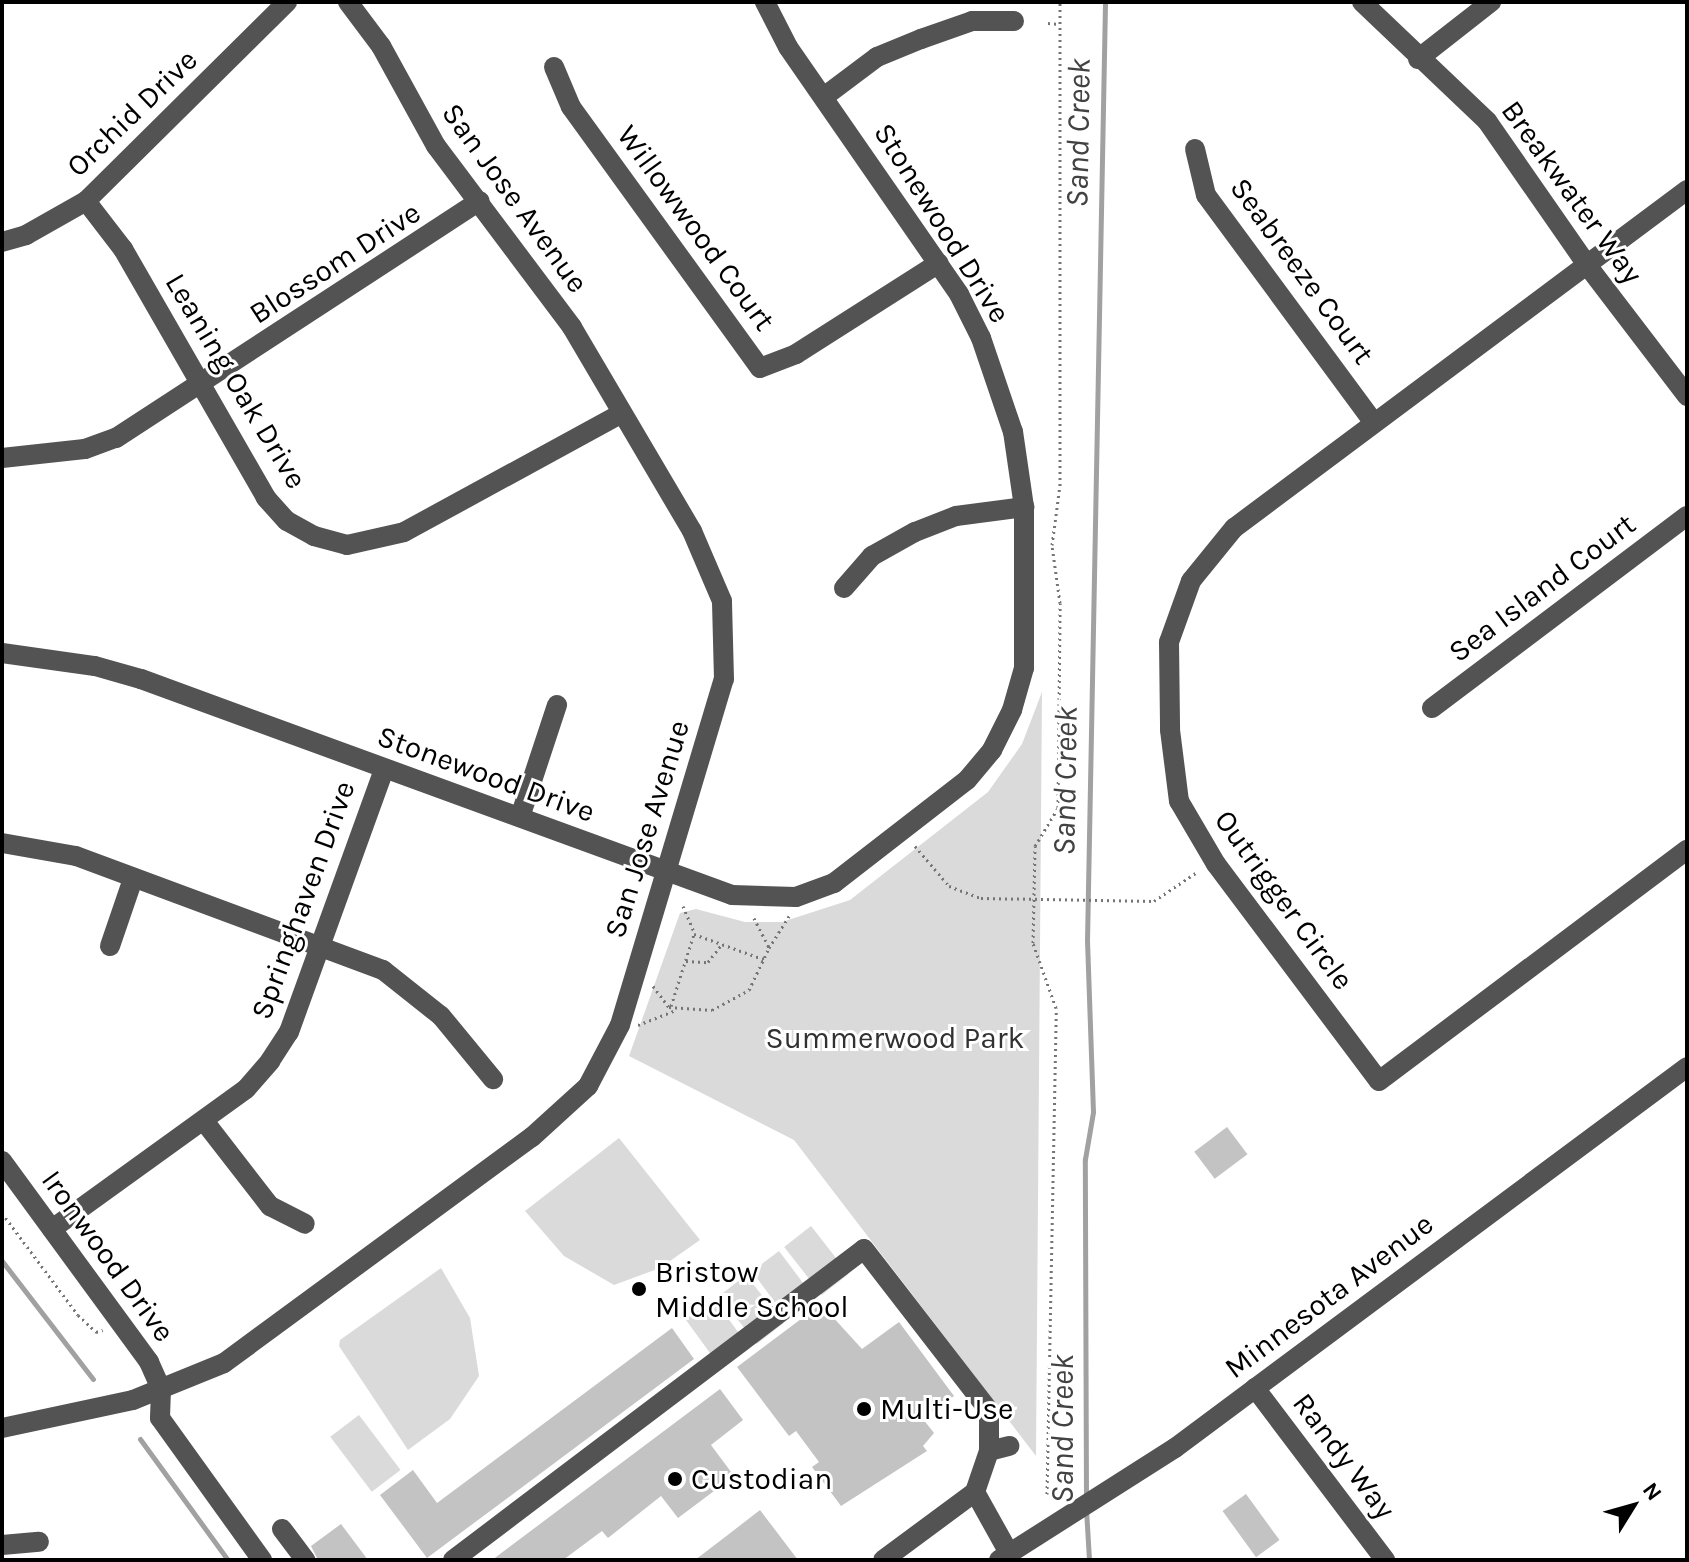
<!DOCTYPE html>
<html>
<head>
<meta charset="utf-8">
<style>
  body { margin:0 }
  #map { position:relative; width:1689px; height:1562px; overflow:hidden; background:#fff; font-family:Karla,sans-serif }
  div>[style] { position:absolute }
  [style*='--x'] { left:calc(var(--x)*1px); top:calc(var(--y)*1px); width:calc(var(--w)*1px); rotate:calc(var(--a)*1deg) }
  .green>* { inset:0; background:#dadada; transform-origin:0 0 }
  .stream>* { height:5px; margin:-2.5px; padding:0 2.5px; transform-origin:2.5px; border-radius:2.5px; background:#a1a1a1 }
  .building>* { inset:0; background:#c3c3c3; transform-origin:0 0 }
  .path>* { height:3px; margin-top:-1.5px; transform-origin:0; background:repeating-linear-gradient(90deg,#757575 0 2px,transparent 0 6px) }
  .minor>* { height:20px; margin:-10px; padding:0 10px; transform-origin:10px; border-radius:10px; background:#535353 }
  .dots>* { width:22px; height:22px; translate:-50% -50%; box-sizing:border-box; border:4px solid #fff; border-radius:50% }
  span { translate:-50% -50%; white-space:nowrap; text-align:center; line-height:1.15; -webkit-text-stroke:6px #fff; paint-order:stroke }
  .street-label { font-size:30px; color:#000 }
  .park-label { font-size:30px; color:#313131 }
  .poi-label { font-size:30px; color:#000 }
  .left { translate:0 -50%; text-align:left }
  .water-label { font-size:32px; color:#424242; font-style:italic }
  .frame { position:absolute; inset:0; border:4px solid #000; pointer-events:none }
  .north { position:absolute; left:1593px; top:1466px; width:80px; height:80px; -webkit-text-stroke:6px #fff; paint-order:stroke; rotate:53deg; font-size:22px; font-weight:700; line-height:32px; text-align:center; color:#000 }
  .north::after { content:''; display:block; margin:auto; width:28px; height:36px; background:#000; clip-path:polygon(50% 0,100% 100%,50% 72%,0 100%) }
</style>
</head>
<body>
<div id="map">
  <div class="green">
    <div style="clip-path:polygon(1042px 692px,1036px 1456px,794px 1140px,629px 1056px,680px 913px,696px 909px,745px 922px,782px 922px,850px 900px,988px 792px,1022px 744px)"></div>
    <div style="clip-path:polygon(619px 1138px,700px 1240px,660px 1268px,614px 1285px,564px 1256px,525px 1211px)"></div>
    <div style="left:811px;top:1226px;width:61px;height:34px;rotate:52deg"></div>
    <div style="left:779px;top:1251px;width:60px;height:34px;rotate:53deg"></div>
    <div style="clip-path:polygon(441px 1268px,470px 1318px,479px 1376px,450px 1419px,408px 1450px,339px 1346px,340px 1340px)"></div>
    <div style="left:746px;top:1275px;width:61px;height:34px;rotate:52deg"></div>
    <div style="left:714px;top:1299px;width:61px;height:35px;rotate:54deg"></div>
    <div style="left:359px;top:1415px;width:69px;height:36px;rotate:53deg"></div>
  </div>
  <div class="stream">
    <div style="--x:2;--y:1261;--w:149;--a:52.4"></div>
    <div style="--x:140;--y:1439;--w:150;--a:54"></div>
    <div style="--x:1086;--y:1499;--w:340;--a:-90.2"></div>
    <div style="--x:1085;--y:1159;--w:48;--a:-80.3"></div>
    <div style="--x:1093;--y:1112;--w:171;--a:-92"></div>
    <div style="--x:1087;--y:941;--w:939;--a:-88.9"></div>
    <div style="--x:1086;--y:1509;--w:51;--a:86.6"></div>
  </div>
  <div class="building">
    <div style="left:1227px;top:1127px;width:34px;height:41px;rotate:53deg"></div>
    <div style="clip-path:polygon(821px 1304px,862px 1349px,899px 1322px,954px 1396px,923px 1419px,934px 1433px,923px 1446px,927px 1451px,841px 1506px,812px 1467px,819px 1462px,796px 1431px,789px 1436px,737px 1367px)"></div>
    <div style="clip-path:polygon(672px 1328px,694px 1359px,427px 1558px,380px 1495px,413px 1470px,437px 1503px)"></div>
    <div style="clip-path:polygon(720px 1389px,743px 1420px,711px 1445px,734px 1476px,678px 1518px,661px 1496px,608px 1538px,602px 1531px,563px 1560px,492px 1560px)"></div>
    <div style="left:1246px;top:1494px;width:57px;height:29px;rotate:54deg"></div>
    <div style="clip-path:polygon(760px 1510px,798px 1560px,695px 1560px,729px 1534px)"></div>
    <div style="clip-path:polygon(341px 1524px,368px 1560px,318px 1560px,311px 1546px)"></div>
  </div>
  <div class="path">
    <div style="--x:1048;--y:23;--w:11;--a:5"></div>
    <div style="--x:915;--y:846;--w:52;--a:49.6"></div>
    <div style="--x:949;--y:886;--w:34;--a:21"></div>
    <div style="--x:981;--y:898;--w:173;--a:1"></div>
    <div style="--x:1154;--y:901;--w:52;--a:-34"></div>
    <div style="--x:683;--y:906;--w:28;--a:67"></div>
    <div style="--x:754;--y:918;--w:34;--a:63"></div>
    <div style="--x:769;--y:948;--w:39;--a:-58"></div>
    <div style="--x:686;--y:961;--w:22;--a:3"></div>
    <div style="--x:708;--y:962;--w:23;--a:-52"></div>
    <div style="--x:653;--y:986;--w:26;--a:53"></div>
    <div style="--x:669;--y:1007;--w:43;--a:4"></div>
    <div style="--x:712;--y:1010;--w:42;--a:-28.4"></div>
    <div style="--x:749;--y:990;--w:47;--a:-64.5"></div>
    <div style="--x:671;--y:1006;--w:76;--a:-72.3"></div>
    <div style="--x:694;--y:934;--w:77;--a:19.9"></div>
    <div style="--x:638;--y:1025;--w:41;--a:-21.5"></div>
    <div style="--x:2;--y:1213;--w:127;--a:53.3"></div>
    <div style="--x:78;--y:1315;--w:25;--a:43"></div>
    <div style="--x:96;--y:1332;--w:7;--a:-16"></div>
    <div style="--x:1047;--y:1494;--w:486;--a:-88.9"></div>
    <div style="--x:1056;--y:1008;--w:69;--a:-109.5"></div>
    <div style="--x:1033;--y:943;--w:97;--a:-88.8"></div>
    <div style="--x:1035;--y:846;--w:44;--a:-58.8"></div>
    <div style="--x:1058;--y:808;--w:205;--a:-89.4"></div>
    <div style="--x:1060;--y:603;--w:59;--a:-97.9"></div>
    <div style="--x:1052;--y:545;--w:61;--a:-82.4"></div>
    <div style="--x:1060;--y:485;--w:483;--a:-90"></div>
  </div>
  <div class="minor">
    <div style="--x:1362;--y:2;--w:173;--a:43.6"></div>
    <div style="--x:1487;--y:121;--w:175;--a:55.2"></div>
    <div style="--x:1587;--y:265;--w:165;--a:52.6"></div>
    <div style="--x:1418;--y:59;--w:93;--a:-38"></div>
    <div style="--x:554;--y:67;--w:43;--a:67"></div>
    <div style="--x:571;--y:107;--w:322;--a:54.1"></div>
    <div style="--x:760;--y:368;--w:39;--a:-21"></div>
    <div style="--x:796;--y:354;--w:169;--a:-32.5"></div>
    <div style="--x:825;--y:96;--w:65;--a:-36.9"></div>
    <div style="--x:877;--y:57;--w:48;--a:-22.2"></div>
    <div style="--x:921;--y:39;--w:54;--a:-19.4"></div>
    <div style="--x:972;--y:21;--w:42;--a:0"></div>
    <div style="--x:1195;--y:149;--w:47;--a:76.6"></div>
    <div style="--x:1206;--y:195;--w:283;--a:53.6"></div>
    <div style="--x:1687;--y:190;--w:565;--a:143.27"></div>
    <div style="--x:1234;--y:528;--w:68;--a:129.1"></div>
    <div style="--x:1191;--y:581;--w:65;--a:109.8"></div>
    <div style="--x:1169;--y:642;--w:88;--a:89.3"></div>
    <div style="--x:1170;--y:730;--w:72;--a:82.8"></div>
    <div style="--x:1179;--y:801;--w:73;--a:59.6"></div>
    <div style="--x:1216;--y:864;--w:271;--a:53.1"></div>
    <div style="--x:1379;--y:1081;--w:385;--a:-36.9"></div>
    <div style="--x:86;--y:201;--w:61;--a:52.4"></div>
    <div style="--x:123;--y:249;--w:287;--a:60.1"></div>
    <div style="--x:266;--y:498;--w:31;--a:48"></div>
    <div style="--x:287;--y:521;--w:31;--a:29"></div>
    <div style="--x:314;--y:536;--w:34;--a:15"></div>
    <div style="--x:347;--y:545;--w:58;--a:-12.8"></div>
    <div style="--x:404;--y:532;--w:248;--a:-28.6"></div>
    <div style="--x:2;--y:242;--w:25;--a:-16"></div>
    <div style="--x:26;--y:235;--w:69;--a:-29.5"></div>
    <div style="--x:86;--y:201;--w:283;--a:-44.7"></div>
    <div style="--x:2;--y:458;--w:83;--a:-6.2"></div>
    <div style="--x:85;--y:449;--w:33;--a:-20"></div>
    <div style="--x:116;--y:438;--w:434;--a:-33.1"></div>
    <div style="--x:844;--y:588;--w:43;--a:-48.8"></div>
    <div style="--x:872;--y:556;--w:49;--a:-29.2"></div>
    <div style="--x:915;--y:532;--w:44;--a:-21.3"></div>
    <div style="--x:956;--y:516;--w:69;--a:-7.5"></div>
    <div style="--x:2;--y:653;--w:94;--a:8"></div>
    <div style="--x:95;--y:666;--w:48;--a:15.8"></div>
    <div style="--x:141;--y:679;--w:629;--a:20.08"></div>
    <div style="--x:732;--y:895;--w:64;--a:1.8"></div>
    <div style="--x:796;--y:897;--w:40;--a:-20.2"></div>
    <div style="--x:834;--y:883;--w:168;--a:-37.8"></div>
    <div style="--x:967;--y:780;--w:39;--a:-50"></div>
    <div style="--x:992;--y:750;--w:45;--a:-63.4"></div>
    <div style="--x:1012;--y:710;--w:44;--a:-74.1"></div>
    <div style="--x:1024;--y:668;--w:161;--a:-90"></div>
    <div style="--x:1024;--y:507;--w:76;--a:-98.3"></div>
    <div style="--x:1013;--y:432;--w:99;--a:-108.8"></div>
    <div style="--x:981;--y:338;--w:49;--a:-116.6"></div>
    <div style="--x:959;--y:294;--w:300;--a:-124.7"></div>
    <div style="--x:788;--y:47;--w:51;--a:-117.1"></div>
    <div style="--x:1432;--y:708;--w:319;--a:-37"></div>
    <div style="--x:520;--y:817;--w:118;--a:-71.7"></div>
    <div style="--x:2;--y:843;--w:75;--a:10"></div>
    <div style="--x:76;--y:856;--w:327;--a:20.4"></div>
    <div style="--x:383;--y:970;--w:74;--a:38.4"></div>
    <div style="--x:441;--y:1016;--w:82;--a:50.5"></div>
    <div style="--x:110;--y:946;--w:71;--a:-71.1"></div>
    <div style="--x:204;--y:1121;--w:108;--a:52.2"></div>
    <div style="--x:270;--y:1206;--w:39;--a:27"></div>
    <div style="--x:2;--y:1161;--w:249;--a:53.8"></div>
    <div style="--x:149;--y:1362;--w:30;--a:66"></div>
    <div style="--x:161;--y:1389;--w:29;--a:92"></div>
    <div style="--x:160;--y:1418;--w:175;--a:54.3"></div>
    <div style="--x:52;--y:1229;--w:239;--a:-35.8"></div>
    <div style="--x:246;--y:1089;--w:37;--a:-49"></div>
    <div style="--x:270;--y:1061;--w:35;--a:-57"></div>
    <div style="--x:289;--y:1032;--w:280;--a:-70.1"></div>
    <div style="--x:1255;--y:1388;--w:216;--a:52.9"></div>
    <div style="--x:2;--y:1428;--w:134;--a:-12.1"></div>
    <div style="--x:133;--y:1400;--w:98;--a:-22.1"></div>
    <div style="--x:224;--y:1363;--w:382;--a:-36.3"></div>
    <div style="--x:532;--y:1137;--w:76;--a:-42.3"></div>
    <div style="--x:588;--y:1086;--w:69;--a:-62.3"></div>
    <div style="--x:620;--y:1025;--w:361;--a:-73.3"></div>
    <div style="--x:724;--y:679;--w:78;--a:-91.5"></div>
    <div style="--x:722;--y:601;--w:76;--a:-113.2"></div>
    <div style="--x:692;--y:531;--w:237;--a:-120.5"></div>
    <div style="--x:572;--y:327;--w:226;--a:-126.9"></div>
    <div style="--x:436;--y:146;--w:114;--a:-118.8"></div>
    <div style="--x:381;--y:46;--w:55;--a:-126.9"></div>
    <div style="--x:989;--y:1451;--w:21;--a:-14"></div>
    <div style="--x:975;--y:1492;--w:70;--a:60.9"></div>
    <div style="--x:282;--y:1529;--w:39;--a:53"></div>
    <div style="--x:2;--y:1545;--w:37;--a:-5"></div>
    <div style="--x:453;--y:1560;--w:515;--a:-37.11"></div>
    <div style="--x:864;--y:1249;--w:205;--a:52.3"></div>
    <div style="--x:989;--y:1411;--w:40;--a:90"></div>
    <div style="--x:989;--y:1451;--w:43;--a:108.9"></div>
    <div style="--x:975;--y:1492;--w:114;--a:143.5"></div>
    <div style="--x:999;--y:1560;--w:209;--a:-32.5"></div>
    <div style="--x:1175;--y:1448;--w:638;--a:-36.65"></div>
  </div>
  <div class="dots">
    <div style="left:639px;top:1289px;background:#000"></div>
    <div style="left:864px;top:1409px;background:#000"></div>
    <div style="left:675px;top:1479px;background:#000"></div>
  </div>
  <div class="street-label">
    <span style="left:132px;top:113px;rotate:-44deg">Orchid Drive</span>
    <span style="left:1572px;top:192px;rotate:54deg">Breakwater Way</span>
    <span style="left:515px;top:198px;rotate:54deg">San Jose Avenue</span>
    <span style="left:942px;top:223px;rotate:58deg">Stonewood Drive</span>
    <span style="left:696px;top:228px;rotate:54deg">Willowwood Court</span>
    <span style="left:335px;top:263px;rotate:-33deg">Blossom Drive</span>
    <span style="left:1302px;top:271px;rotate:54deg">Seabreeze Court</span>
    <span style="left:236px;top:381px;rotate:59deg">Leaning Oak Drive</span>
    <span style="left:1542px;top:588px;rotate:-37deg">Sea Island Court</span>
    <span style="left:486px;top:774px;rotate:20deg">Stonewood Drive</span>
    <span style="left:647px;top:829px;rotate:-73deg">San Jose Avenue</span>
    <span style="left:303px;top:900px;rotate:-70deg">Springhaven Drive</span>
    <span style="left:1284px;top:900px;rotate:54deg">Outrigger Circle</span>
    <span style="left:108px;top:1256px;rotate:54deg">Ironwood Drive</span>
    <span style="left:1329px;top:1296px;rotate:-37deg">Minnesota Avenue</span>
    <span style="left:1344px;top:1456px;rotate:53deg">Randy Way</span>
  </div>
  <div class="park-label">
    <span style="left:895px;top:1038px">Summerwood Park</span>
  </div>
  <div class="poi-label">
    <span class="left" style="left:655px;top:1289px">Bristow<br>Middle School</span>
    <span class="left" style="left:880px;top:1409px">Multi-Use</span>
    <span class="left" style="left:691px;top:1479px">Custodian</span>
  </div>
  <div class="water-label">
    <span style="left:1079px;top:133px;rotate:-89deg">Sand Creek</span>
    <span style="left:1066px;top:781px;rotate:-89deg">Sand Creek</span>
    <span style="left:1063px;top:1429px;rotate:-90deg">Sand Creek</span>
  </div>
  <div class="frame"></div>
  <div class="north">N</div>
</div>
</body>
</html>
